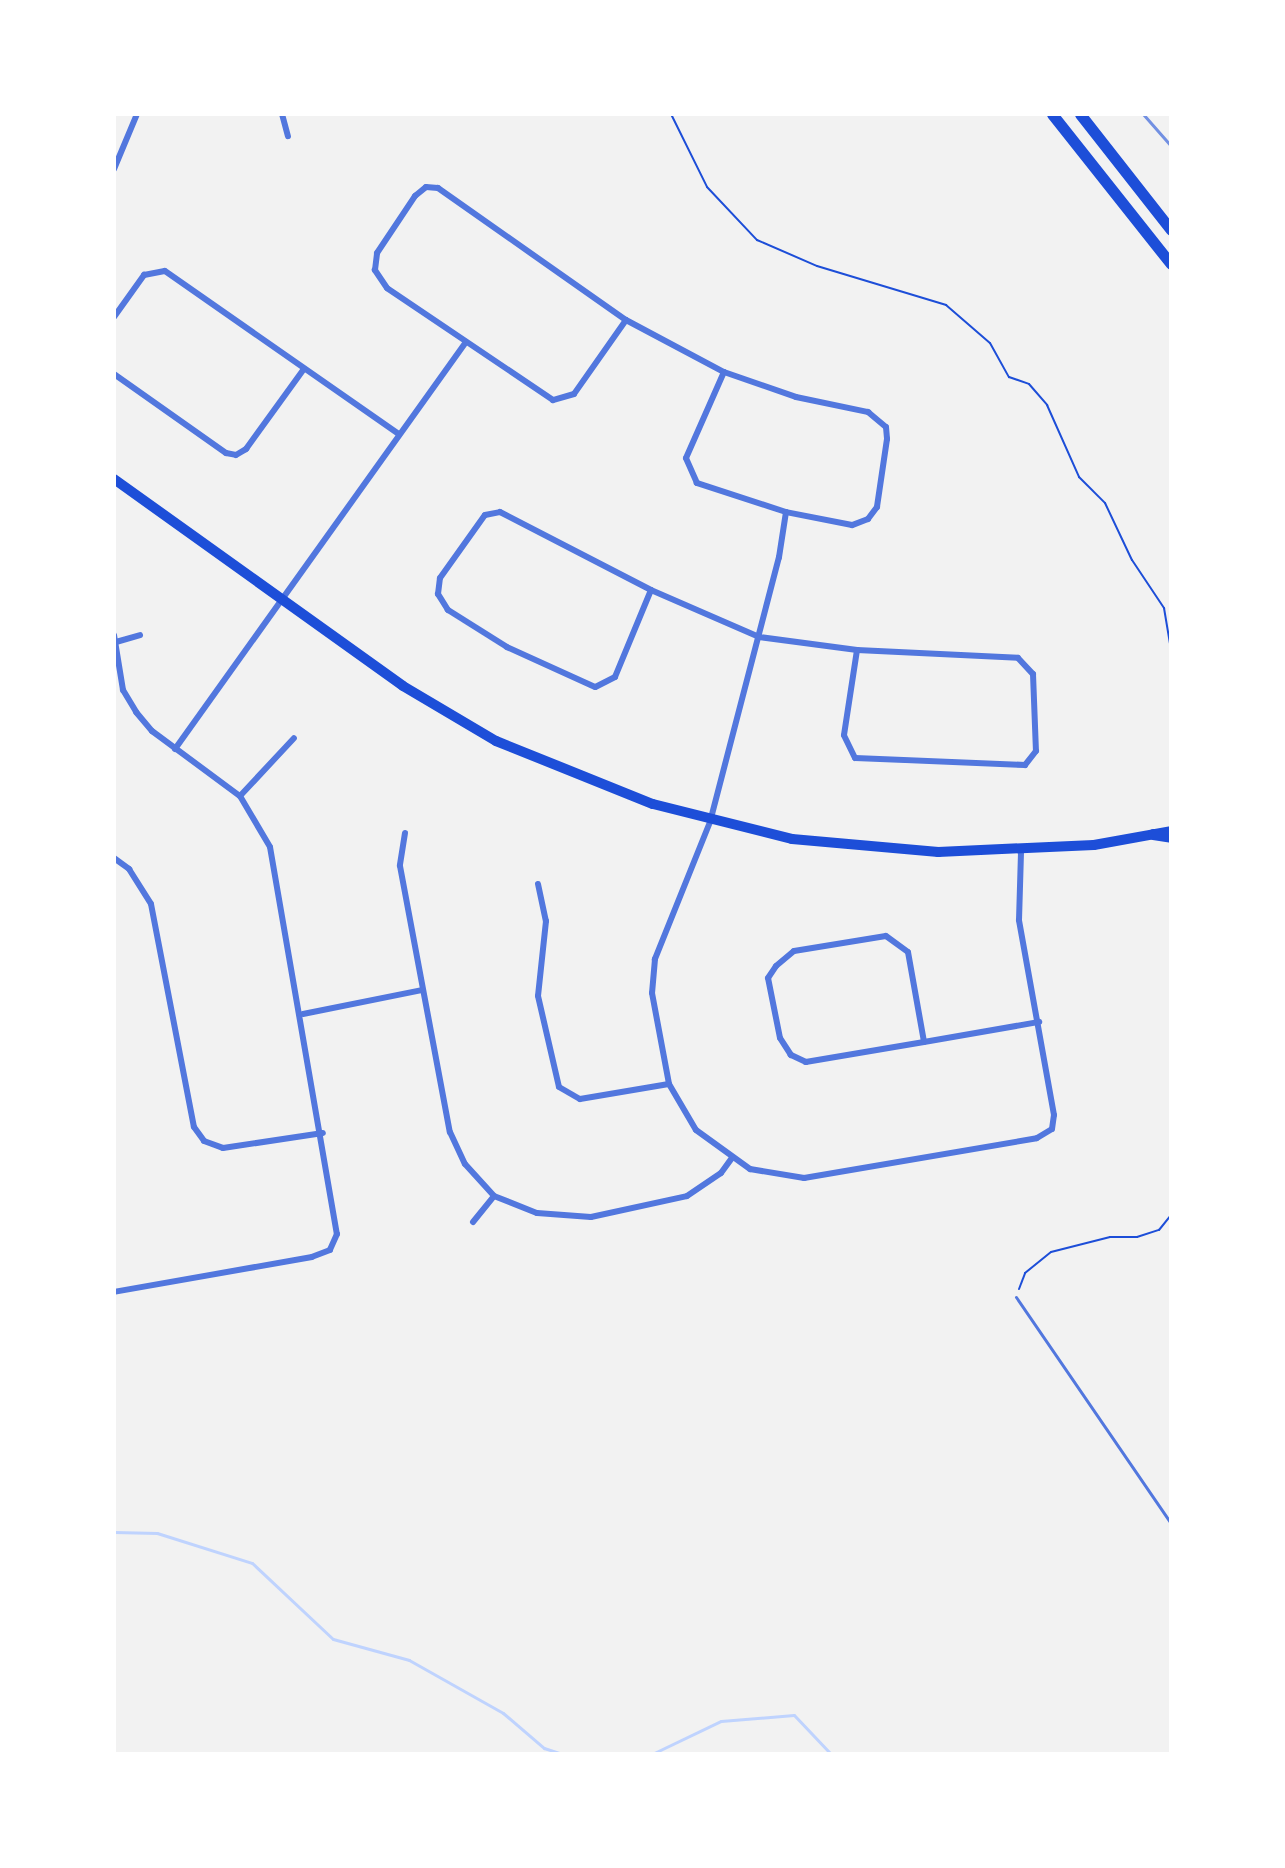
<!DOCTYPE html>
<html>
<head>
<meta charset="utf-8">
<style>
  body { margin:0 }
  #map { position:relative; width:1285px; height:1868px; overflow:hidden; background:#f2f2f2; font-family:Raleway,sans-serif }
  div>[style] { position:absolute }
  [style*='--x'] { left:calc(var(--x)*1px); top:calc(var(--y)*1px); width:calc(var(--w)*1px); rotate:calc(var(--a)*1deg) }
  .stream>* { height:3px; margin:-1.5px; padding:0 1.5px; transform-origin:1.5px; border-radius:1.5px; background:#bfd3fe }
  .path>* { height:2px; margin:-1px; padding:0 1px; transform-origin:1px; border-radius:1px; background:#1d4ed8 }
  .service>* { height:3px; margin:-1.5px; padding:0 1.5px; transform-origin:1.5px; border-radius:1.5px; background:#5277de }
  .minor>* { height:6px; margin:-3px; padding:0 3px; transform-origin:3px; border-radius:3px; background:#5277de }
  .primary>* { height:10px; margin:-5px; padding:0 5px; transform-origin:5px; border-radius:5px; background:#1d4ed8 }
  .trunk>* { height:11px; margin:-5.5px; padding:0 5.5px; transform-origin:5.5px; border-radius:5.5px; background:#1d4ed8 }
  .rail>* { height:3px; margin:-1.5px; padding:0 1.5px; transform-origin:1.5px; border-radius:1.5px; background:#7290e2 }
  span { translate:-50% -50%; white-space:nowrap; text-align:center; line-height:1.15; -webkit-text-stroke:6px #fff; paint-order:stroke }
  .frame { position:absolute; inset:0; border:116px solid #fff; pointer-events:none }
</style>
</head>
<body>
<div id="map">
  <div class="stream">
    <div style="--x:114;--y:1532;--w:43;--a:1.3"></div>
    <div style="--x:157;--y:1533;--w:100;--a:17.5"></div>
    <div style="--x:252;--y:1563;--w:111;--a:43.2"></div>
    <div style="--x:333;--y:1639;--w:79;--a:15.4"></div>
    <div style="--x:409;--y:1660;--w:108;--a:29.4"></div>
    <div style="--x:503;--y:1713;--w:54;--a:40.5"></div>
    <div style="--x:544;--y:1748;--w:19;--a:18"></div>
    <div style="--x:652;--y:1754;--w:76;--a:-25.6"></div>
    <div style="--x:721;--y:1721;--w:73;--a:-4.7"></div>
    <div style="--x:794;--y:1715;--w:54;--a:46.5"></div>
  </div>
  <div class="path">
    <div style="--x:671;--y:114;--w:81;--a:63.7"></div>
    <div style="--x:707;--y:187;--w:73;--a:46.7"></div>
    <div style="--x:757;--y:240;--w:65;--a:23.4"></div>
    <div style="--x:817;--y:266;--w:135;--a:16.8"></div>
    <div style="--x:946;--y:305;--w:58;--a:40.8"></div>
    <div style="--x:990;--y:343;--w:39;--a:61"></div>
    <div style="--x:1009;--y:377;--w:21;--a:19"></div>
    <div style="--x:1029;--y:384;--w:28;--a:49"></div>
    <div style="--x:1047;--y:405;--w:79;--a:66"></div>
    <div style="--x:1079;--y:477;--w:37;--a:45"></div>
    <div style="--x:1105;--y:503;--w:63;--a:64.7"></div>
    <div style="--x:1132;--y:560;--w:58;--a:56.3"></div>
    <div style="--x:1164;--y:608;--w:43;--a:80.5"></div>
    <div style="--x:1019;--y:1289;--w:17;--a:-69"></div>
    <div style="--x:1025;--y:1273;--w:33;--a:-39"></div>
    <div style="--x:1051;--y:1252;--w:61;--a:-14.3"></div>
    <div style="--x:1110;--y:1237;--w:27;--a:0"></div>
    <div style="--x:1137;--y:1237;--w:23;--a:-18"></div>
    <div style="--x:1159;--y:1230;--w:19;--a:-51"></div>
  </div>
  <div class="service">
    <div style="--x:1016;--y:1297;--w:274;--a:55.6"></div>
  </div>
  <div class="minor">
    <div style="--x:282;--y:114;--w:23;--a:75"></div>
    <div style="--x:114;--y:169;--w:60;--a:-67.3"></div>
    <div style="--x:114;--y:317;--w:52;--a:-54.5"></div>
    <div style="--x:144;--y:275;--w:21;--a:-11"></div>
    <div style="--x:165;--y:271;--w:285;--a:34.9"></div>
    <div style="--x:626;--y:320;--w:90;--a:125.1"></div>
    <div style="--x:574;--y:394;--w:22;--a:164"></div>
    <div style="--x:553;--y:400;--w:200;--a:-146"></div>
    <div style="--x:387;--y:288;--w:22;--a:-124"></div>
    <div style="--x:375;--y:270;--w:17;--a:-83"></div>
    <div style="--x:377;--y:253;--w:69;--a:-56.3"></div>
    <div style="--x:415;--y:196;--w:14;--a:-39"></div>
    <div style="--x:426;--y:187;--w:12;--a:5"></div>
    <div style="--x:438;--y:188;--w:230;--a:35.1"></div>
    <div style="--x:626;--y:320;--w:111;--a:28"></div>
    <div style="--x:724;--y:372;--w:76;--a:19.1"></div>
    <div style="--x:796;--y:397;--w:74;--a:11.8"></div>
    <div style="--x:868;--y:412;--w:23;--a:40"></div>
    <div style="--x:886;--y:427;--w:12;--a:85"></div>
    <div style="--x:887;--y:439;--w:69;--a:98.4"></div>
    <div style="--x:877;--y:507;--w:15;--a:127"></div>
    <div style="--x:868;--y:519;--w:17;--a:159"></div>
    <div style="--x:852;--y:525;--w:67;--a:-168.9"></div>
    <div style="--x:786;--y:512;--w:94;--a:-162"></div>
    <div style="--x:697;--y:483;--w:27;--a:-114"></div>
    <div style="--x:686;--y:458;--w:94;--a:-66.2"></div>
    <div style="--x:114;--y:374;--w:137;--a:35.2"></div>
    <div style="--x:226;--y:453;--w:10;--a:11"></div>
    <div style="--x:236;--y:455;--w:12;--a:-31"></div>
    <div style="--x:246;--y:449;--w:99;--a:-54.1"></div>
    <div style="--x:500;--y:512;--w:170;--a:27.3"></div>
    <div style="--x:651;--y:590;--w:94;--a:112.5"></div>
    <div style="--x:615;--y:677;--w:22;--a:153"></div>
    <div style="--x:595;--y:687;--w:97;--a:-155.6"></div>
    <div style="--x:507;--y:647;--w:70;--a:-147.9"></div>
    <div style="--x:448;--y:610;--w:19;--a:-122"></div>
    <div style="--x:438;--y:594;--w:16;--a:-83"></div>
    <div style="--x:440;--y:578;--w:77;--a:-54.5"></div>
    <div style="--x:485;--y:515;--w:15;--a:-11"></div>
    <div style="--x:786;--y:512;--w:46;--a:98.8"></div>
    <div style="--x:779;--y:557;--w:274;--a:104.6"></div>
    <div style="--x:710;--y:822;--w:148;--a:111.9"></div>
    <div style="--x:655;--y:959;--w:34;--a:95"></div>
    <div style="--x:652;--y:993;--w:93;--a:79.4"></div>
    <div style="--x:669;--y:1084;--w:53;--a:59.6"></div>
    <div style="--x:696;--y:1130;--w:67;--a:35.8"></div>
    <div style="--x:750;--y:1169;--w:55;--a:9.5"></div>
    <div style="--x:804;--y:1178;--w:236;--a:-9.7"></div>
    <div style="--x:1037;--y:1138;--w:17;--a:-31"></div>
    <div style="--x:1052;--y:1129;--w:14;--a:-82"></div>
    <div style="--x:1054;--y:1115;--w:198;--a:-100.2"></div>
    <div style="--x:1019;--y:920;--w:69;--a:-88.3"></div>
    <div style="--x:651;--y:590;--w:118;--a:23.5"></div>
    <div style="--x:759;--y:637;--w:99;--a:7.6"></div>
    <div style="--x:114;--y:635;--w:56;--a:80.7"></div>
    <div style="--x:123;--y:690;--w:26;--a:59"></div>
    <div style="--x:136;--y:712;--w:25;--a:50"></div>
    <div style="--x:152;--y:731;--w:109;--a:36.5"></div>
    <div style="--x:240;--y:796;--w:59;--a:59.5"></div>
    <div style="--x:270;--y:847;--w:393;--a:80.2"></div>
    <div style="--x:337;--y:1234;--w:17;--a:114"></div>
    <div style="--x:330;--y:1250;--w:19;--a:159"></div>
    <div style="--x:312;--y:1257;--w:201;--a:170"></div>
    <div style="--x:116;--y:642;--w:25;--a:-16"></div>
    <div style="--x:857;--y:650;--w:161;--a:2.8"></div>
    <div style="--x:1018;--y:658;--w:22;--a:47"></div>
    <div style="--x:1033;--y:674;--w:77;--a:87.8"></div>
    <div style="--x:1036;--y:751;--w:18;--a:128"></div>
    <div style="--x:1025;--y:765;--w:170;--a:-177.6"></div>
    <div style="--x:855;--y:758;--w:25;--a:-116"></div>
    <div style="--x:844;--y:735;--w:86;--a:-81.3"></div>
    <div style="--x:175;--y:749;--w:500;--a:-54.44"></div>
    <div style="--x:240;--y:796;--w:79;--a:-47"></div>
    <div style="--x:405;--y:833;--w:33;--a:99"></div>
    <div style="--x:400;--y:866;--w:271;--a:79.4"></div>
    <div style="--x:450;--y:1132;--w:35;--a:65"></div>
    <div style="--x:465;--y:1164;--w:43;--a:47.8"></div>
    <div style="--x:494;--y:1196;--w:46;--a:21.6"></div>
    <div style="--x:537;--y:1213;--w:54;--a:4.2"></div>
    <div style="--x:591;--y:1217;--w:98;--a:-12.3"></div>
    <div style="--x:687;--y:1196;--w:41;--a:-34.1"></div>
    <div style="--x:721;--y:1173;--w:19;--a:-54"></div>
    <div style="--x:114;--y:858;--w:19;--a:36"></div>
    <div style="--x:129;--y:869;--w:41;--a:57.8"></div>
    <div style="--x:151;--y:904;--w:227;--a:79.1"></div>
    <div style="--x:194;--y:1127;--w:17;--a:54"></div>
    <div style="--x:204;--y:1141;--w:20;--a:20"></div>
    <div style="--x:223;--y:1148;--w:101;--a:-8.5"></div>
    <div style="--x:538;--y:884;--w:38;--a:78"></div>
    <div style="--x:546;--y:921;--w:75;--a:96.1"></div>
    <div style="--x:538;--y:996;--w:93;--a:77"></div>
    <div style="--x:559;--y:1087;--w:24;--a:30"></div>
    <div style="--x:580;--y:1099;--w:90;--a:-9.6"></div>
    <div style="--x:886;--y:936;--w:27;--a:36"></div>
    <div style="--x:908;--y:952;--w:91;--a:79.9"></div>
    <div style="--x:924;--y:1042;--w:120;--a:170.4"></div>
    <div style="--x:806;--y:1062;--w:17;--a:-155"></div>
    <div style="--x:791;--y:1055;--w:20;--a:-123"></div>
    <div style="--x:780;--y:1038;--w:61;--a:-101.3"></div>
    <div style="--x:768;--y:978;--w:14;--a:-56"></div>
    <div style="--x:776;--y:966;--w:23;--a:-40"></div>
    <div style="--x:794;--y:951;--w:93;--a:-9.3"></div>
    <div style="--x:303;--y:1014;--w:121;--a:-11.4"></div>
    <div style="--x:924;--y:1042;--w:117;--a:-9.9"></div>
    <div style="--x:473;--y:1222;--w:33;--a:-51"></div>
  </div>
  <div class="primary">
    <div style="--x:114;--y:479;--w:355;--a:35.6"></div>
    <div style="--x:403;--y:686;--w:108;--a:30.6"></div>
    <div style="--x:496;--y:741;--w:169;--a:21.9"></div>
    <div style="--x:653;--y:804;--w:143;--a:14.1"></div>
    <div style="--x:792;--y:839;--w:147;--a:5.1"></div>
    <div style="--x:938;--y:852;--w:156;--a:-2.6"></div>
    <div style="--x:1094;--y:845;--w:78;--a:-10.3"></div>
  </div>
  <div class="trunk">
    <div style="--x:1052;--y:114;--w:191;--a:51.6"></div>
    <div style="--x:1080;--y:114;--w:147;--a:51.9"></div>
    <div style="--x:1153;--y:834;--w:18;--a:9"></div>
  </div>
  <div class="rail">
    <div style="--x:1143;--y:114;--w:43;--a:48.8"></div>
  </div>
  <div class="frame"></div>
</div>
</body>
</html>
